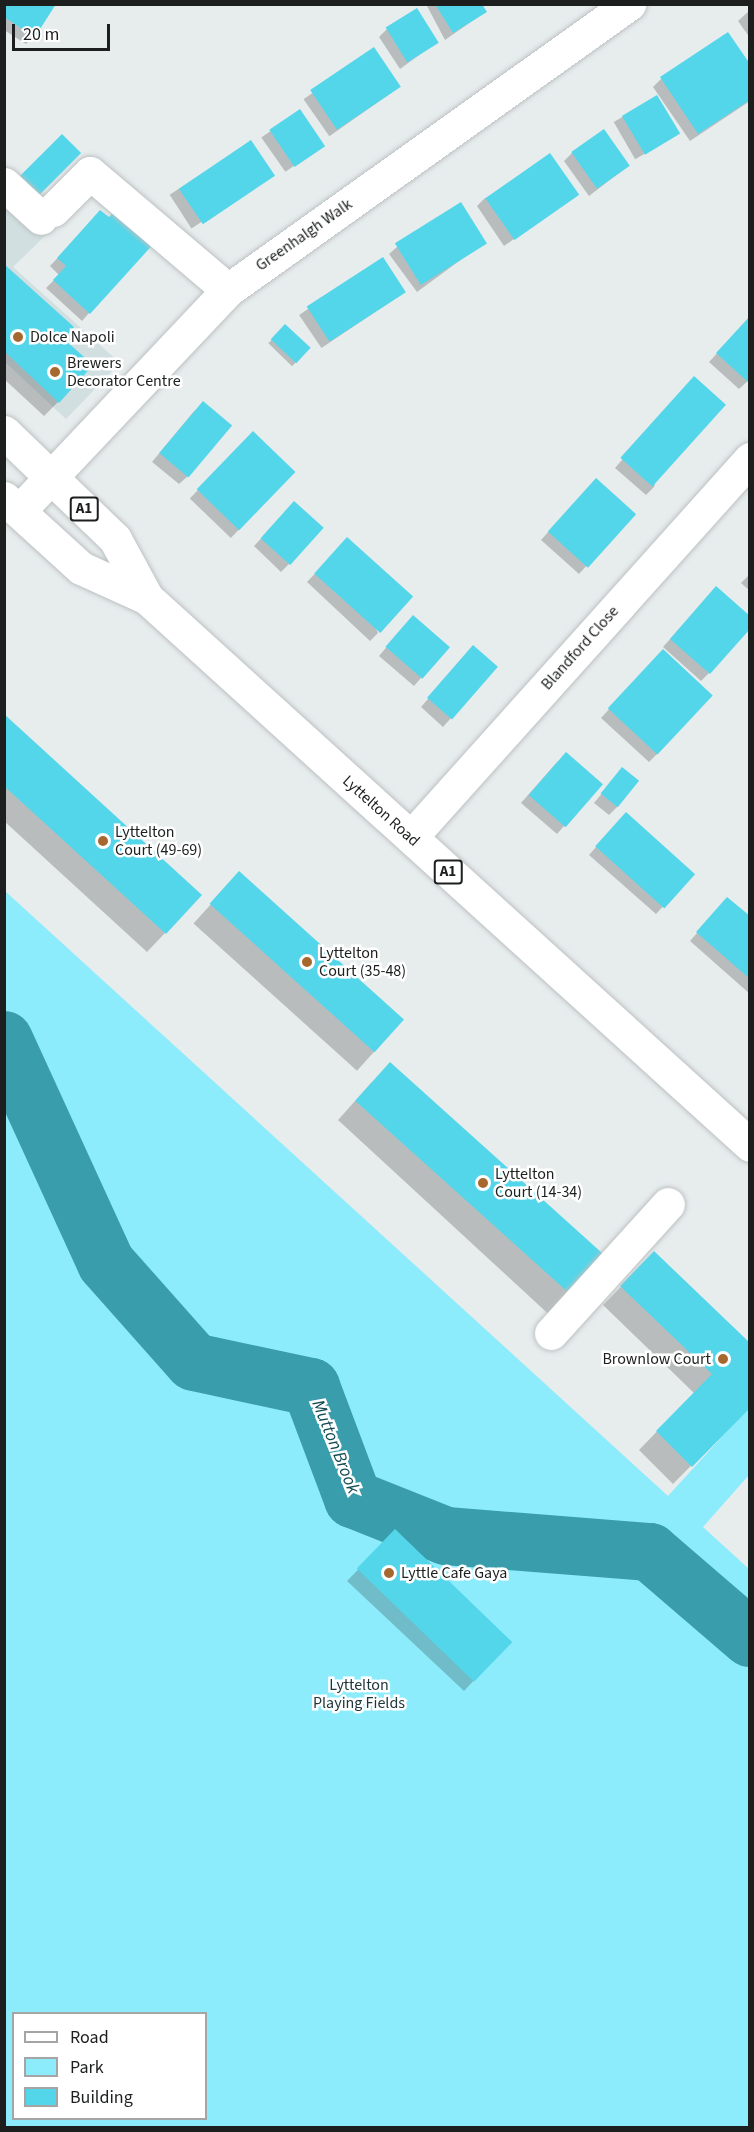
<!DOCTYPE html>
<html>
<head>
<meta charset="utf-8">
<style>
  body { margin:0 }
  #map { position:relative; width:754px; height:2132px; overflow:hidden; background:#e7eced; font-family:"Source Sans 3",sans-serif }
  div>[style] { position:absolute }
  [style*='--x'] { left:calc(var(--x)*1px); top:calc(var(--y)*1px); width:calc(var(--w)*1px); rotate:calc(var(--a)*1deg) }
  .built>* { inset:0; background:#d1dfe1 }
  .green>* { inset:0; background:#8decfc }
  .shadow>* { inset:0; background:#0003; transform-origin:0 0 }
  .river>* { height:58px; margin:-29px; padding:0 29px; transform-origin:29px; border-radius:29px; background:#3a9dac }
  .building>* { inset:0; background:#54d6ea; transform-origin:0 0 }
  .roads { filter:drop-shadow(0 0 2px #bcc1c2) drop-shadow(0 0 2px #bcc1c2) }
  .minor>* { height:33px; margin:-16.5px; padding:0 16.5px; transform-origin:16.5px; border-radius:16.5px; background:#fff }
  .highway>* { height:33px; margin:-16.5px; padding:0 16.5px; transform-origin:16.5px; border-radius:16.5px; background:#fff }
  .dots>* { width:16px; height:16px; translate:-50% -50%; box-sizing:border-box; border:3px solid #fff; border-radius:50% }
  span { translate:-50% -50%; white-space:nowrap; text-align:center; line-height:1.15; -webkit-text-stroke:5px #fff; paint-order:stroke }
  .shield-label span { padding:2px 4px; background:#fff; border:2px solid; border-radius:4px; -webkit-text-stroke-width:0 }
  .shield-label { font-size:15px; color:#1d1f1f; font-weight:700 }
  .street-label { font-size:16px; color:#1d1f1f }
  .poi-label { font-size:16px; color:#1d1f1f }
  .left { translate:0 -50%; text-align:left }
  .right { translate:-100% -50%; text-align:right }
  .park-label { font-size:16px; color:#20373a }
  .water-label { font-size:18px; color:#0f4951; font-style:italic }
  .frame { position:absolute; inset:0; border:6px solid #1d1f1f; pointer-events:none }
  .legend { position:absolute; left:12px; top:2012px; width:195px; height:108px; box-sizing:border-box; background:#fff; border:2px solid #a5a5a5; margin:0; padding:8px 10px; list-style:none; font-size:18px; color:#1d1f1f }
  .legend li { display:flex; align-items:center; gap:12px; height:30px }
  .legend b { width:30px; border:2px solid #a5a5a5 }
  .scale { position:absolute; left:12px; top:24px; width:98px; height:27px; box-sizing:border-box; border:3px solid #1d1f1f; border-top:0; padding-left:8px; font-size:18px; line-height:21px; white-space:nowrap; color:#1d1f1f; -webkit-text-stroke:4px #fff; paint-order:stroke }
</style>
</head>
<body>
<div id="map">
  <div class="built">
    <div style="clip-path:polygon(4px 193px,47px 234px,13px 267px,120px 363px,66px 419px,5px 362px)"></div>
  </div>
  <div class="green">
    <div style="clip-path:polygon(evenodd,5px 891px,668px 1496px,750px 1406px,749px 1475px,703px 1527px,749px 1569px,749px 2127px,5px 2127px,5px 891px,14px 2014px,206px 2014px,206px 2118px,14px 2118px,14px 2014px)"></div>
  </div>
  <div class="shadow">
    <div style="clip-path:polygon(4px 4px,34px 36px,26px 44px,4px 30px)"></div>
    <div style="clip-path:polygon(426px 4px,480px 4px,485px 12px,445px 40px)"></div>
    <div style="clip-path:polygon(750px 10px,750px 38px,738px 21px)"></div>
    <div style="clip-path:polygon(387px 29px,437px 42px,400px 69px,379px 37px)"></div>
    <div style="left:374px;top:50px;width:45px;height:86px;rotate:55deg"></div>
    <div style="clip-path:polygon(750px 67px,750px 101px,690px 141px,653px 87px,661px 79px)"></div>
    <div style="left:657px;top:97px;width:43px;height:50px;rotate:60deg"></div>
    <div style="left:299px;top:111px;width:42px;height:46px;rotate:55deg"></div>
    <div style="left:251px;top:142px;width:40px;height:97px;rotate:57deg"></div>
    <div style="clip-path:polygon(572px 153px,628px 166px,589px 196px,564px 161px)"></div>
    <div style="clip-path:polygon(577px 195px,504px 246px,477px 206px,485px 198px)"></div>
    <div style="clip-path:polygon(93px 220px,89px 313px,82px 321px,46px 288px,59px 275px,50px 266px)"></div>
    <div style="clip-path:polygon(485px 242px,417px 292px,389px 254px,397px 247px)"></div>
    <div style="left:382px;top:259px;width:40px;height:100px;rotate:56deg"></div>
    <div style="clip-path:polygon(4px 266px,62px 339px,58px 402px,44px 416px,4px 379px)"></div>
    <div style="clip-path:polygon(750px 318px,750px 379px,739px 389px,709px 362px)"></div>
    <div style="left:285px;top:326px;width:33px;height:24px;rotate:44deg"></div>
    <div style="clip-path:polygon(686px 386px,654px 487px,646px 495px,615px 468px)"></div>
    <div style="clip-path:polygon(195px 410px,187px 477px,179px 484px,152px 462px)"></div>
    <div style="left:253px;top:433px;width:57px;height:91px;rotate:44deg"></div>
    <div style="clip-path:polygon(588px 488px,634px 514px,579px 574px,541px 540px)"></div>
    <div style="clip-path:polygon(287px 511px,289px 564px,281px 572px,254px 546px)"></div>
    <div style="clip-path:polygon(340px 547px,378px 633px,370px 641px,307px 582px)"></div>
    <div style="clip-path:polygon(750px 574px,750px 591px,741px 583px)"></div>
    <div style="clip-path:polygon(708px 596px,709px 673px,701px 681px,663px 647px)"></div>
    <div style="clip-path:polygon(405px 625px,448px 647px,414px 686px,379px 656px)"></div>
    <div style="clip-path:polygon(466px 655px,496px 667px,443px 727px,421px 707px)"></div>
    <div style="clip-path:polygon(655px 659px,657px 754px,649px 762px,601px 718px)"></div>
    <div style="clip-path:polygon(4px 716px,165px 933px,147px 952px,4px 821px)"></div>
    <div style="clip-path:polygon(558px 761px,601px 784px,557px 834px,521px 803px)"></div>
    <div style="clip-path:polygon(622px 769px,617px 807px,609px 815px,594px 803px)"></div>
    <div style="clip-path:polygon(618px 822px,693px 874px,656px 914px,589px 855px)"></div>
    <div style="left:239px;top:873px;width:220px;height:68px;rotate:42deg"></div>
    <div style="clip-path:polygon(720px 907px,750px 918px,750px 994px,690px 941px)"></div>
    <div style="clip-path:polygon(372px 1082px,609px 1265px,556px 1321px,338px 1120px)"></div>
    <div style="clip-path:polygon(654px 1253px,750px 1406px,673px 1484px,639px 1450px,694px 1393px,603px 1305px)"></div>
    <div style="clip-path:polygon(384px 1543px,511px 1641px,464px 1691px,347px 1581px)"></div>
  </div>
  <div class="river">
    <div style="--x:4;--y:1040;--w:245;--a:65.4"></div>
    <div style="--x:106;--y:1263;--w:132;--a:48.4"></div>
    <div style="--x:194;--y:1362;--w:120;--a:12.1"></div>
    <div style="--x:311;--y:1387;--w:120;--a:69.4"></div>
    <div style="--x:353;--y:1499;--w:100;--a:21.7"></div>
    <div style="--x:446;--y:1536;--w:205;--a:4.5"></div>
    <div style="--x:650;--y:1552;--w:132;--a:40.7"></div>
  </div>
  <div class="building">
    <div style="clip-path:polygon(4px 4px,56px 4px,35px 37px,4px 17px)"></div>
    <div style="clip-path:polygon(435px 4px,482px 4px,487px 12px,453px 33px)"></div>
    <div style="left:417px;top:8px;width:41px;height:37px;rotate:58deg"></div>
    <div style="clip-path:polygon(728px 32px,750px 64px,750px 100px,698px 134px,660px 77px)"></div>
    <div style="left:374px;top:47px;width:48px;height:77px;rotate:56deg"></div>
    <div style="left:657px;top:95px;width:45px;height:41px;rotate:59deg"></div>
    <div style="left:300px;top:109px;width:45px;height:37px;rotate:56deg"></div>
    <div style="left:604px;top:129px;width:45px;height:40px;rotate:55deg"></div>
    <div style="left:62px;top:134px;width:27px;height:63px;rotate:45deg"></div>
    <div style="left:251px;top:140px;width:43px;height:87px;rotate:56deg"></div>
    <div style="left:550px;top:153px;width:51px;height:79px;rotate:55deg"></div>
    <div style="left:461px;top:202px;width:49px;height:78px;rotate:58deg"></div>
    <div style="clip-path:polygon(119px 206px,157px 240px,90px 314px,53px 280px,66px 266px,57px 258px,100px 210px,109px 217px)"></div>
    <div style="left:383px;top:257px;width:42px;height:91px;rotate:57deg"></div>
    <div style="clip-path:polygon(4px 264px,74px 327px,64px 339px,93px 365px,59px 403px,4px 351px)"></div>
    <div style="clip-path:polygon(750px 316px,750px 381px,748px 382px,716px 353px)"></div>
    <div style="left:285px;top:324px;width:35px;height:21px;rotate:43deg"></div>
    <div style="left:694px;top:376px;width:43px;height:110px;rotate:42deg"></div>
    <div style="left:203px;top:401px;width:38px;height:68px;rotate:40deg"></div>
    <div style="left:253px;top:431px;width:59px;height:81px;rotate:44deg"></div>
    <div style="left:596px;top:478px;width:54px;height:72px;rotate:42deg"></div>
    <div style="left:294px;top:501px;width:40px;height:50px;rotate:42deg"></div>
    <div style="left:347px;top:537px;width:89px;height:49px;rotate:42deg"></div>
    <div style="clip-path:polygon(716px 586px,750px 616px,750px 629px,710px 674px,670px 639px)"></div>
    <div style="left:413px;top:615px;width:49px;height:42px;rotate:41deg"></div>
    <div style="left:473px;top:645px;width:33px;height:70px;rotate:41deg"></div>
    <div style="left:663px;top:649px;width:68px;height:81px;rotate:43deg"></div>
    <div style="clip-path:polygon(4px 714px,202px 895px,166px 934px,4px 786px)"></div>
    <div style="left:566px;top:752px;width:49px;height:57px;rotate:41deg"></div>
    <div style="left:622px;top:767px;width:22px;height:34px;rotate:39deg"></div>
    <div style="left:626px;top:812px;width:93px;height:46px;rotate:42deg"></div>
    <div style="left:239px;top:871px;width:222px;height:44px;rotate:42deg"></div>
    <div style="clip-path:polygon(727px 897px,750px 916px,750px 979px,696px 932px)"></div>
    <div style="left:390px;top:1062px;width:301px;height:52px;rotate:42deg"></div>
    <div style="clip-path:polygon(654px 1251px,750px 1343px,750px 1408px,692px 1467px,656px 1431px,712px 1374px,620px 1286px)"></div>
    <div style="left:395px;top:1529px;width:163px;height:55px;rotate:44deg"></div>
  </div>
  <div class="roads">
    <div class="minor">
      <div style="--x:4;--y:184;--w:50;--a:42.6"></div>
      <div style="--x:53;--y:210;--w:52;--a:-45"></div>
      <div style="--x:90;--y:173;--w:181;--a:40.3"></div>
      <div style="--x:19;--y:511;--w:304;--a:-46.6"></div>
      <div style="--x:228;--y:290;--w:493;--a:-35.5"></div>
      <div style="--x:411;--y:837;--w:508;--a:-48.11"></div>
      <div style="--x:551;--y:1333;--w:174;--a:-47.8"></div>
    </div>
    <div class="highway">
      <div style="--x:4;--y:432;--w:154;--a:43.9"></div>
      <div style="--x:115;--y:539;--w:67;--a:61.5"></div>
      <div style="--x:4;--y:498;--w:104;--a:42.3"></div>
      <div style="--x:81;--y:568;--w:72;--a:24.4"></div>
      <div style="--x:147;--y:598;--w:814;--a:42.21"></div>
    </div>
  </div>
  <div class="dots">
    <div style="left:18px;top:337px;background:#a7682f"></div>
    <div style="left:55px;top:372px;background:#a7682f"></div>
    <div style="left:103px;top:841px;background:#a7682f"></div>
    <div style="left:307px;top:962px;background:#a7682f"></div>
    <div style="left:483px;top:1183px;background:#a7682f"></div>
    <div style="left:723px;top:1359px;background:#a7682f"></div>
    <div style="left:389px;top:1573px;background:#a7682f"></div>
  </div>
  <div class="shield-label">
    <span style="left:84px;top:509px">A1</span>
    <span style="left:448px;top:872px">A1</span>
  </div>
  <div class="street-label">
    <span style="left:304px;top:235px;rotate:-35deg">Greenhalgh Walk</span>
    <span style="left:580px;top:648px;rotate:-48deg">Blandford Close</span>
    <span style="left:381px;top:811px;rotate:42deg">Lyttelton Road</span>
  </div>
  <div class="poi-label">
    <span class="left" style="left:30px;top:337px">Dolce Napoli</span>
    <span class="left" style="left:67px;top:372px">Brewers<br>Decorator Centre</span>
    <span class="left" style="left:115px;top:841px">Lyttelton<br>Court (49-69)</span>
    <span class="left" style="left:319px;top:962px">Lyttelton<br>Court (35-48)</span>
    <span class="left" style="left:495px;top:1183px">Lyttelton<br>Court (14-34)</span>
    <span class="right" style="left:711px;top:1359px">Brownlow Court</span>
    <span class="left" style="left:401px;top:1573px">Lyttle Cafe Gaya</span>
  </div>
  <div class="park-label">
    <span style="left:359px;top:1694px">Lyttelton<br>Playing Fields</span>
  </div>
  <div class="water-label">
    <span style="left:335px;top:1447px;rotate:68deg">Mutton Brook</span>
  </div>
  <div class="frame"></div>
  <ul class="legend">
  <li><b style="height:8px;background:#fff"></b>Road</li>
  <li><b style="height:16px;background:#8decfc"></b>Park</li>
  <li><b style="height:16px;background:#54d6ea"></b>Building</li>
  </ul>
  <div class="scale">20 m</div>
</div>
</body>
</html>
